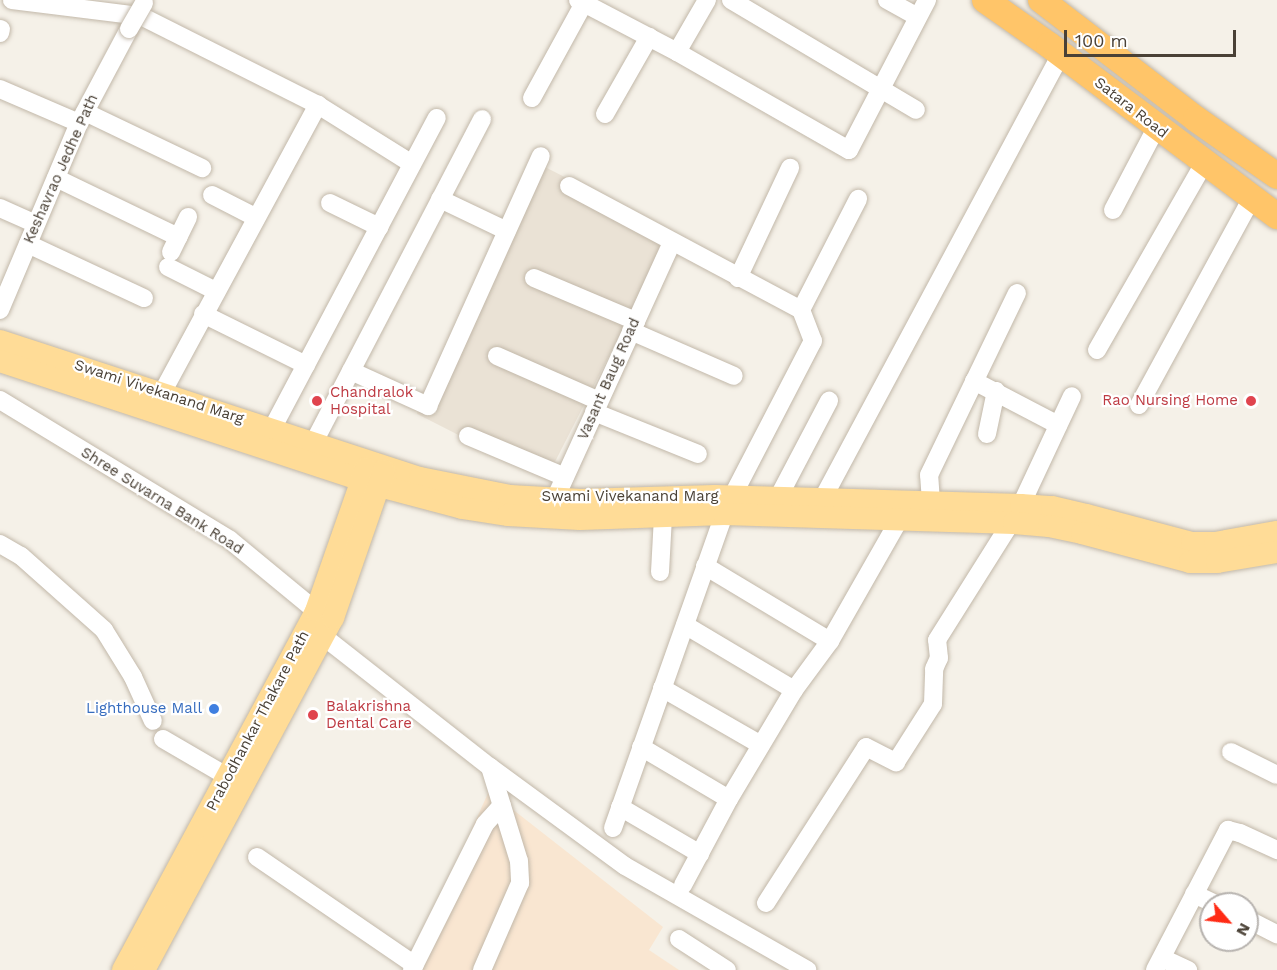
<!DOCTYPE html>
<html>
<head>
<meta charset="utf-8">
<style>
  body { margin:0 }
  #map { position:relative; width:1277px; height:970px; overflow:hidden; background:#f5f1e8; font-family:"Work Sans",sans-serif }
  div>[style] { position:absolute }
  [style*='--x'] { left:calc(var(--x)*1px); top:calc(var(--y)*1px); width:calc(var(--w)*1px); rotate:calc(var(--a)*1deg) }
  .residential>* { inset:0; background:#eae2d5; transform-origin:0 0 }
  .commercial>* { inset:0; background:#f9e6d1 }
  .roads { filter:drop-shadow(0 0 2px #c2b8a9) drop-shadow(0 0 2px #c2b8a9) }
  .minor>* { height:18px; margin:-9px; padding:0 9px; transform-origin:9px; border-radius:9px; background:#fff }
  .major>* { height:22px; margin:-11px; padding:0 11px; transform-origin:11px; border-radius:11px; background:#ffdc97 }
  .highway>* { height:26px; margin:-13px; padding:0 13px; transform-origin:13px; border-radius:13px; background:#ffc569 }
  .bridges { filter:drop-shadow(0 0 2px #c2b8a9) drop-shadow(0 0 2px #c2b8a9) }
  .minor-bridge>* { height:18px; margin:-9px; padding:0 9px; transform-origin:9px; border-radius:9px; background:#fff }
  .dots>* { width:16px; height:16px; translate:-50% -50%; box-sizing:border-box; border:3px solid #fff; border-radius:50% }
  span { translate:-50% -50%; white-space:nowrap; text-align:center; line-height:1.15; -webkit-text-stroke:4.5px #fff; paint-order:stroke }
  .street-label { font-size:15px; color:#4a4136 }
  .health-label { font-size:15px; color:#be3a42 }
  .left { translate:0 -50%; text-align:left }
  .right { translate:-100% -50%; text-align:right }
  .shop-label { font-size:15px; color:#366cbe }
  .north { position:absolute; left:1199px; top:892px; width:60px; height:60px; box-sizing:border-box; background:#fff; border:2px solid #b7b3af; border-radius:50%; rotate:118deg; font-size:16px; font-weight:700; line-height:24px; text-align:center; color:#4a4136 }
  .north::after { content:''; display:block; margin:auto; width:21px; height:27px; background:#ff2b15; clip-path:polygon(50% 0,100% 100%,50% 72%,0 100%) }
  .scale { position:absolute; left:1064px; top:30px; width:172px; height:27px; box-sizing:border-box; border:3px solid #4a4136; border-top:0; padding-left:8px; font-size:18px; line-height:21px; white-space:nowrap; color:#4a4136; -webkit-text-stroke:4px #fff; paint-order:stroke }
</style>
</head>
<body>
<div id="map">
  <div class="residential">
    <div style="left:543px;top:166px;width:145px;height:278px;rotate:27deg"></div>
  </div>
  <div class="commercial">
    <div style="clip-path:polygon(489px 791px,663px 927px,649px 950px,679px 970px,408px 970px)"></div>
  </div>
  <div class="roads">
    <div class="minor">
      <div style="--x:12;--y:0;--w:130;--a:7.1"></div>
      <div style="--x:141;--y:16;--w:198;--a:26.7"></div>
      <div style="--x:318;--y:105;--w:111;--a:32.1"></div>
      <div style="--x:578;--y:0;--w:112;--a:27.7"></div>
      <div style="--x:677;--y:52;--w:198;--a:29.7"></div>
      <div style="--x:849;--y:150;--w:169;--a:-62.5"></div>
      <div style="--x:731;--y:0;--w:215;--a:30.7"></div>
      <div style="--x:887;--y:0;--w:35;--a:29"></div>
      <div style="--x:0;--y:33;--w:4;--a:-76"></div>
      <div style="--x:677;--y:52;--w:60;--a:-60"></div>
      <div style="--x:0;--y:89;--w:86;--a:23.3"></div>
      <div style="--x:532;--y:98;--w:108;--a:-61.3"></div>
      <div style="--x:85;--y:112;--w:130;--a:25.6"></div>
      <div style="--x:605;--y:114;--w:89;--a:-60.3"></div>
      <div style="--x:56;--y:178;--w:136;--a:25.8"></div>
      <div style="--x:569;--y:186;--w:263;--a:28.1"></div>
      <div style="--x:212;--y:195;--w:48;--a:27.1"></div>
      <div style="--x:440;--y:199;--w:74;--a:25.5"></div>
      <div style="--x:330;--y:203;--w:55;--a:26.1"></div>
      <div style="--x:0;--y:208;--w:39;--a:24"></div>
      <div style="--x:1113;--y:210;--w:93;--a:-62.3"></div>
      <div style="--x:28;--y:244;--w:128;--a:25"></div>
      <div style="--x:171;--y:252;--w:39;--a:-64"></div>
      <div style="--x:168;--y:267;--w:54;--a:26.6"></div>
      <div style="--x:534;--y:278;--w:111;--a:22.9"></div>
      <div style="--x:738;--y:278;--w:122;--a:-64.7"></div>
      <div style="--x:0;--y:310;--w:203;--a:-67.1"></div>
      <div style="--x:79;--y:123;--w:106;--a:-62"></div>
      <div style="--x:203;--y:314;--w:115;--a:26.3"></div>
      <div style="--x:631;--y:331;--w:112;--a:23.6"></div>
      <div style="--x:1097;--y:350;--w:215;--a:-60.2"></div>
      <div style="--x:497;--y:356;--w:111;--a:23.8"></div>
      <div style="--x:351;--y:371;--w:85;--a:24.4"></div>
      <div style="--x:428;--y:406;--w:274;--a:-65.7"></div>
      <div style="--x:974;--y:381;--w:95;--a:27.6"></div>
      <div style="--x:162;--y:393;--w:328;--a:-61.6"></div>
      <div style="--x:0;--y:400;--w:269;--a:31.3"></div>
      <div style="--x:230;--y:540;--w:112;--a:39.5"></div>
      <div style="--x:1139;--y:405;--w:236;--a:-61.4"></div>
      <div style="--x:594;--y:412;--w:112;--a:22"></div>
      <div style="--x:272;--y:429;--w:352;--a:-62.1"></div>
      <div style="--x:987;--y:434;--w:44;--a:-78.2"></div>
      <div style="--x:468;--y:436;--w:105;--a:22.9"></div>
      <div style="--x:314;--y:442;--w:364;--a:-62.5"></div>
      <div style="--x:732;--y:497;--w:176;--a:-62.6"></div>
      <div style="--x:813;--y:341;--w:33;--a:-111"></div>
      <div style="--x:801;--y:310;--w:125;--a:-62.8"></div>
      <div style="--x:778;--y:498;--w:110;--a:-62.3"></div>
      <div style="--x:822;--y:500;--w:506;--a:-61.81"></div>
      <div style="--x:931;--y:502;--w:27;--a:-94"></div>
      <div style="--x:929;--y:475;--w:202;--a:-64.2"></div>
      <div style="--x:1021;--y:505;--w:120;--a:-64.9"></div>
      <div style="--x:555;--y:510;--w:11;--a:-90"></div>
      <div style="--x:555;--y:499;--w:282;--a:-65.5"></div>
      <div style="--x:0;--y:544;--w:24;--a:30"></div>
      <div style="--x:21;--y:556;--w:111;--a:41.7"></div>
      <div style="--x:104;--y:630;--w:55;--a:58.3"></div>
      <div style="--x:133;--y:677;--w:48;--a:65.6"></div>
      <div style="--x:705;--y:566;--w:146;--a:31"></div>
      <div style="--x:660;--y:572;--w:56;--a:-86.9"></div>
      <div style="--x:685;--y:625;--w:127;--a:30.8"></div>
      <div style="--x:324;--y:637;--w:211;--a:38.1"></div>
      <div style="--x:490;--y:767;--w:98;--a:72.9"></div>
      <div style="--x:519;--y:861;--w:22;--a:87"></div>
      <div style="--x:520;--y:883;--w:95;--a:113.6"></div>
      <div style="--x:662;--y:688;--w:114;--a:29.9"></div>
      <div style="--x:163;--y:739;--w:75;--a:30.3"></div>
      <div style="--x:641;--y:747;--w:102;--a:30.6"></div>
      <div style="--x:1231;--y:752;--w:51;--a:26.6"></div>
      <div style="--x:490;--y:767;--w:167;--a:36.3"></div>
      <div style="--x:625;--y:866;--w:210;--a:29.7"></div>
      <div style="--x:620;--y:807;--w:93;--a:30.4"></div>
      <div style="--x:613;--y:828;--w:333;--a:-70.5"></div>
      <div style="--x:257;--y:857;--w:191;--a:34.4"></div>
      <div style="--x:683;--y:885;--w:98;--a:-61.9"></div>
      <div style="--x:729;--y:799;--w:127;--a:-59.2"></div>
      <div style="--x:794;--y:690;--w:61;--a:-53.7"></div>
      <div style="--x:830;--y:641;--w:139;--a:-60.3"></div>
      <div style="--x:1194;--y:894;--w:23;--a:25"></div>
      <div style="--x:766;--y:903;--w:185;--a:-57.3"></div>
      <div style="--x:866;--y:747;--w:34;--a:27"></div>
      <div style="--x:896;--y:762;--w:69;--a:-57.5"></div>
      <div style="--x:933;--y:704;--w:35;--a:-88"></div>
      <div style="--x:934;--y:669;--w:12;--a:-66"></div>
      <div style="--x:939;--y:658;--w:18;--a:-96"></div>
      <div style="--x:937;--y:640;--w:137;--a:-57.8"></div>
      <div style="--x:1247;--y:919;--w:34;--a:27"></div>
      <div style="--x:679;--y:939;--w:57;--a:32.9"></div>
      <div style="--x:1162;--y:958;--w:29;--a:25"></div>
      <div style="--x:412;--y:970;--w:163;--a:-63.4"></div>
      <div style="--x:485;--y:824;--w:25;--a:-48"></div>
      <div style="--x:1155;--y:970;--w:158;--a:-62.5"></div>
      <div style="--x:1228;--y:830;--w:12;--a:14"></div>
      <div style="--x:1240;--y:833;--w:41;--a:24.7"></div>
    </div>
    <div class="major">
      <div style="--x:0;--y:341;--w:442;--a:18.1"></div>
      <div style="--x:420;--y:478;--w:92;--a:11.3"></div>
      <div style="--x:510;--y:496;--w:71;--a:3.2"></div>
      <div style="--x:581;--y:500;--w:134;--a:-1.7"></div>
      <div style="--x:715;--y:496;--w:306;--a:1.7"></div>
      <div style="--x:1021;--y:505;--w:31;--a:4"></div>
      <div style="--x:1052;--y:507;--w:35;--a:13"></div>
      <div style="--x:1086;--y:515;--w:110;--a:14.8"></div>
      <div style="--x:1192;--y:543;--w:23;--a:0"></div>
      <div style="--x:1215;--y:543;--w:63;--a:-10.1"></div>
      <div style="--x:0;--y:361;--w:400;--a:18.2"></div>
      <div style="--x:380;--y:486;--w:85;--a:15"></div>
      <div style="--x:462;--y:508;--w:47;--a:8.7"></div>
      <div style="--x:508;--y:515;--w:72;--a:3.2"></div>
      <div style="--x:580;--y:519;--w:144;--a:-2"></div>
      <div style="--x:724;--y:514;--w:290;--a:1.8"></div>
      <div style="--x:1014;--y:523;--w:35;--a:5"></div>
      <div style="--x:1049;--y:526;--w:34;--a:12"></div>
      <div style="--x:1082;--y:533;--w:112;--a:15"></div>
      <div style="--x:1190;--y:562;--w:27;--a:0"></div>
      <div style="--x:1217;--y:562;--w:61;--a:-9.5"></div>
      <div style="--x:123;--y:970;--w:408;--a:-61.7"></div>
      <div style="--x:316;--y:611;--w:151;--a:-70.7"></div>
      <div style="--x:144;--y:970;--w:400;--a:-61.8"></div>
      <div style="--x:333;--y:618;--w:156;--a:-70.9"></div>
    </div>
    <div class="highway">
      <div style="--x:985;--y:0;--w:78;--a:35.1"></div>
      <div style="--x:1049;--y:45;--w:285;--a:36.9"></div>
      <div style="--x:1041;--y:0;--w:195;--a:37.5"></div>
      <div style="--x:1196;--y:119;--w:99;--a:35.1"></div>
    </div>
  </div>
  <div class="bridges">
    <div class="minor-bridge">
      <div style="--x:129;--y:29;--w:30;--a:-60"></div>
    </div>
  </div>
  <div class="dots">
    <div style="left:317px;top:401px;background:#e0444e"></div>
    <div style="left:1251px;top:401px;background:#e0444e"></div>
    <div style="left:214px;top:709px;background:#3f7fe0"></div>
    <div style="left:313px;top:715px;background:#e0444e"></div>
  </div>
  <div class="street-label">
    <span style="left:1131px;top:108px;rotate:38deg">Satara Road</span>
    <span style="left:61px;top:169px;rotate:-66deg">Keshavrao Jedhe Path</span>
    <span style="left:609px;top:379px;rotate:-66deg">Vasant Baug Road</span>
    <span style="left:159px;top:392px;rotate:18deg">Swami Vivekanand Marg</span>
    <span style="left:630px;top:497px">Swami Vivekanand Marg</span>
    <span style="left:162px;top:501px;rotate:32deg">Shree Suvarna Bank Road</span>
    <span style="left:258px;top:721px;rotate:-62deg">Prabodhankar Thakare Path</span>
  </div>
  <div class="health-label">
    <span class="left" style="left:330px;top:401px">Chandralok<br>Hospital</span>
    <span class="right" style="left:1238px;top:401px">Rao Nursing Home</span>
    <span class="left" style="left:326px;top:715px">Balakrishna<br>Dental Care</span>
  </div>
  <div class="shop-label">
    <span class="right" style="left:202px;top:709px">Lighthouse Mall</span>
  </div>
  <div class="north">N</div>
  <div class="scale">100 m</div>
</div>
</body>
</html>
